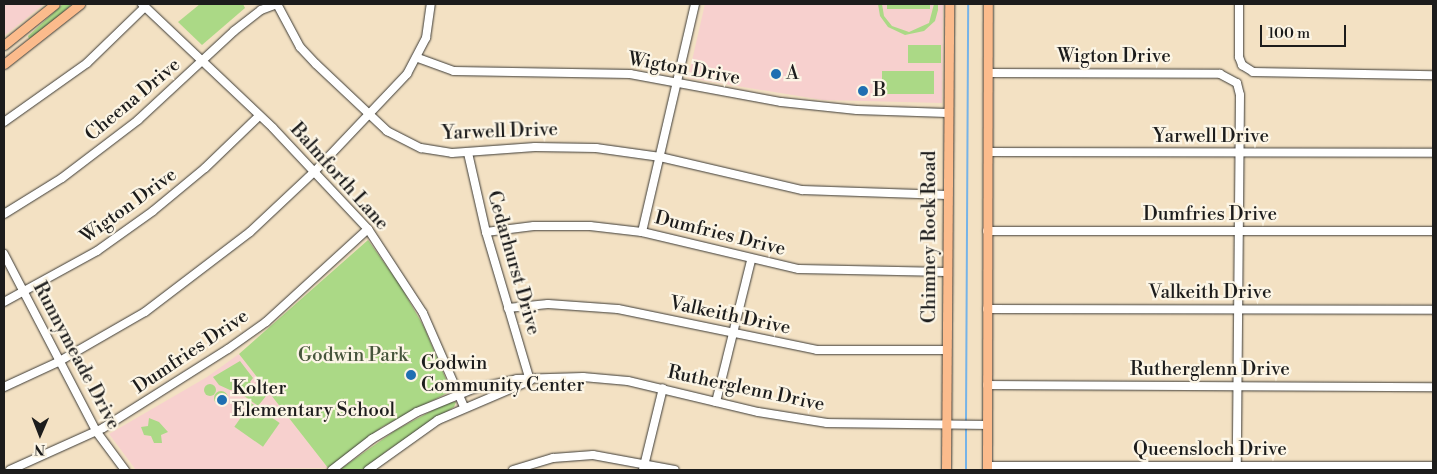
<!DOCTYPE html>
<html>
<head>
<meta charset="utf-8">
<style>
  body { margin:0 }
  #map { position:relative; width:1437px; height:474px; overflow:hidden; background:#f3e1c3; font-family:"Libre Bodoni",serif }
  div>[style] { position:absolute }
  [style*='--x'] { left:calc(var(--x)*1px); top:calc(var(--y)*1px); width:calc(var(--w)*1px); rotate:calc(var(--a)*1deg) }
  .built>* { inset:0; background:#f7d0ce }
  .green>* { inset:0; background:#abd986; transform-origin:0 0 }
  .round { border-radius:50% }
  .stream>* { height:2px; margin:-1px; padding:0 1px; transform-origin:1px; border-radius:1px; background:#75b3e8 }
  .roads { filter:drop-shadow(0 0 1px #3c3a35) drop-shadow(0 0 1px #3c3a35) }
  .minor>* { height:8px; margin:-4px; padding:0 4px; transform-origin:4px; border-radius:4px; background:#fff }
  .major>* { height:9px; margin:-4.5px; padding:0 4.5px; transform-origin:4.5px; border-radius:4.5px; background:#fbbb8c }
  .dots>* { width:14px; height:14px; translate:-50% -50%; box-sizing:border-box; border:2px solid #fcf5e5; border-radius:50% }
  span { translate:-50% -50%; white-space:nowrap; text-align:center; line-height:1.15; -webkit-text-stroke:4.5px #fcf5e5; paint-order:stroke }
  .street-label { font-size:19px; color:#1c1c1c }
  .poi-label { font-size:19px; color:#1c1c1c }
  .left { translate:0 -50%; text-align:left }
  .park-label { font-size:19px; color:#47553c }
  .frame { position:absolute; inset:0; border:5px solid #1c1c1c; pointer-events:none }
  .north { position:absolute; left:15px; top:409px; width:50px; height:50px; -webkit-text-stroke:4px #fcf5e5; paint-order:stroke; rotate:181deg; font-size:14px; font-weight:700; line-height:20px; text-align:center; color:#1c1c1c }
  .north::after { content:''; display:block; margin:auto; width:18px; height:22px; background:#1c1c1c; clip-path:polygon(50% 0,100% 100%,50% 72%,0 100%) }
  .scale { position:absolute; left:1260px; top:25px; width:86px; height:22px; box-sizing:border-box; border:2px solid #1c1c1c; border-top:0; padding-left:6px; font-size:15px; line-height:18px; white-space:nowrap; color:#1c1c1c; -webkit-text-stroke:4px #fcf5e5; paint-order:stroke }
</style>
</head>
<body>
<div id="map">
  <div class="built">
    <div style="clip-path:polygon(4px 4px,44px 4px,4px 36px)"></div>
    <div style="clip-path:polygon(705px 4px,943px 4px,942px 103px,823px 100px,688px 78px)"></div>
    <div style="clip-path:polygon(239px 354px,328px 468px,136px 470px,109px 434px,207px 377px)"></div>
  </div>
  <div class="green">
    <div style="clip-path:polygon(63px 4px,72px 4px,41px 33px,29px 39px,28px 36px)"></div>
    <div style="clip-path:polygon(200px 4px,243px 4px,245px 8px,202px 45px,178px 22px)"></div>
    <div style="clip-path:polygon(878px 4px,882px 4px,884px 16px,892px 26px,909px 32px,929px 23px,934px 4px,938px 4px,938px 10px,935px 21px,924px 31px,905px 35px,888px 27px,880px 16px)"></div>
    <div style="left:887px;top:4px;width:43px;height:5px"></div>
    <div style="left:908px;top:45px;width:33px;height:18px"></div>
    <div style="left:882px;top:71px;width:52px;height:23px"></div>
    <div style="clip-path:polygon(368px 240px,400px 285px,424px 327px,451px 391px,382px 427px,328px 468px,239px 354px)"></div>
    <div style="clip-path:polygon(240px 361px,253px 378px,250px 382px,266px 396px,258px 406px,240px 393px,243px 389px,230px 390px,219px 385px,213px 377px)"></div>
    <div class="round" style="left:204px;top:384px;width:12px;height:12px"></div>
    <div class="round" style="left:214px;top:391px;width:14px;height:14px"></div>
    <div style="clip-path:polygon(448px 402px,456px 402px,454px 407px,388px 450px,364px 470px,339px 470px,396px 430px)"></div>
    <div style="left:251px;top:403px;width:35px;height:29px;rotate:35deg"></div>
    <div style="clip-path:polygon(149px 418px,159px 422px,168px 432px,161px 435px,162px 443px,154px 443px,151px 436px,144px 435px,141px 427px,148px 426px)"></div>
  </div>
  <div class="stream">
    <div style="--x:966;--y:421;--w:417;--a:-89.7"></div>
    <div style="--x:966;--y:470;--w:44;--a:-90"></div>
  </div>
  <div class="roads">
    <div class="minor">
      <div style="--x:142;--y:4;--w:180;--a:43.4"></div>
      <div style="--x:273;--y:128;--w:139;--a:46.8"></div>
      <div style="--x:368;--y:229;--w:100;--a:56.8"></div>
      <div style="--x:423;--y:313;--w:103;--a:66.4"></div>
      <div style="--x:277;--y:4;--w:49;--a:61.9"></div>
      <div style="--x:300;--y:47;--w:23;--a:47"></div>
      <div style="--x:316;--y:64;--w:98;--a:43.3"></div>
      <div style="--x:387;--y:131;--w:38;--a:27"></div>
      <div style="--x:421;--y:148;--w:31;--a:9"></div>
      <div style="--x:452;--y:153;--w:83;--a:-4.1"></div>
      <div style="--x:535;--y:147;--w:61;--a:0.9"></div>
      <div style="--x:596;--y:148;--w:65;--a:8"></div>
      <div style="--x:660;--y:157;--w:146;--a:13.1"></div>
      <div style="--x:802;--y:190;--w:145;--a:2"></div>
      <div style="--x:1239;--y:4;--w:53;--a:90"></div>
      <div style="--x:1239;--y:57;--w:9;--a:69"></div>
      <div style="--x:1242;--y:65;--w:13;--a:32"></div>
      <div style="--x:1253;--y:72;--w:180;--a:1"></div>
      <div style="--x:418;--y:58;--w:38;--a:20"></div>
      <div style="--x:454;--y:71;--w:176;--a:1"></div>
      <div style="--x:630;--y:74;--w:154;--a:10.5"></div>
      <div style="--x:781;--y:102;--w:76;--a:6"></div>
      <div style="--x:857;--y:110;--w:90;--a:1.9"></div>
      <div style="--x:988;--y:73;--w:232;--a:0.2"></div>
      <div style="--x:1220;--y:74;--w:19;--a:28"></div>
      <div style="--x:1237;--y:83;--w:12;--a:76"></div>
      <div style="--x:1240;--y:95;--w:375;--a:90.5"></div>
      <div style="--x:4;--y:122;--w:102;--a:-35.4"></div>
      <div style="--x:87;--y:63;--w:81;--a:-44"></div>
      <div style="--x:988;--y:152;--w:445;--a:0.1"></div>
      <div style="--x:468;--y:153;--w:81;--a:77.2"></div>
      <div style="--x:486;--y:232;--w:155;--a:73.5"></div>
      <div style="--x:4;--y:214;--w:68;--a:-31.8"></div>
      <div style="--x:62;--y:178;--w:96;--a:-37.3"></div>
      <div style="--x:138;--y:120;--w:131;--a:-42.8"></div>
      <div style="--x:234;--y:31;--w:34;--a:-38"></div>
      <div style="--x:261;--y:10;--w:17;--a:-21"></div>
      <div style="--x:987;--y:231;--w:446;--a:0"></div>
      <div style="--x:486;--y:232;--w:48;--a:-7.1"></div>
      <div style="--x:534;--y:226;--w:56;--a:0"></div>
      <div style="--x:590;--y:226;--w:52;--a:6.6"></div>
      <div style="--x:642;--y:232;--w:161;--a:13.3"></div>
      <div style="--x:799;--y:269;--w:147;--a:1.2"></div>
      <div style="--x:642;--y:232;--w:234;--a:-76.9"></div>
      <div style="--x:4;--y:254;--w:199;--a:62.5"></div>
      <div style="--x:96;--y:431;--w:49;--a:53.4"></div>
      <div style="--x:4;--y:302;--w:106;--a:-28.7"></div>
      <div style="--x:97;--y:251;--w:69;--a:-35.5"></div>
      <div style="--x:153;--y:211;--w:67;--a:-39.6"></div>
      <div style="--x:205;--y:168;--w:75;--a:-43.9"></div>
      <div style="--x:508;--y:308;--w:40;--a:-5.7"></div>
      <div style="--x:548;--y:304;--w:70;--a:4.1"></div>
      <div style="--x:618;--y:309;--w:203;--a:11.6"></div>
      <div style="--x:817;--y:350;--w:129;--a:0"></div>
      <div style="--x:987;--y:309;--w:446;--a:0.1"></div>
      <div style="--x:987;--y:385;--w:446;--a:0.3"></div>
      <div style="--x:4;--y:387;--w:60;--a:-24.8"></div>
      <div style="--x:58;--y:362;--w:100;--a:-29.9"></div>
      <div style="--x:145;--y:312;--w:132;--a:-37.3"></div>
      <div style="--x:250;--y:232;--w:89;--a:-43.2"></div>
      <div style="--x:315;--y:171;--w:134;--a:-46.5"></div>
      <div style="--x:407;--y:74;--w:41;--a:-62.2"></div>
      <div style="--x:426;--y:38;--w:34;--a:-82"></div>
      <div style="--x:716;--y:402;--w:145;--a:-76.1"></div>
      <div style="--x:987;--y:466;--w:446;--a:0"></div>
      <div style="--x:10;--y:470;--w:102;--a:-24.3"></div>
      <div style="--x:103;--y:428;--w:148;--a:-32.3"></div>
      <div style="--x:228;--y:349;--w:47;--a:-35.4"></div>
      <div style="--x:266;--y:322;--w:138;--a:-42.4"></div>
      <div style="--x:332;--y:470;--w:51;--a:-37.8"></div>
      <div style="--x:372;--y:439;--w:52;--a:-31"></div>
      <div style="--x:417;--y:412;--w:61;--a:-22.3"></div>
      <div style="--x:473;--y:389;--w:45;--a:-12.8"></div>
      <div style="--x:517;--y:379;--w:66;--a:-1.7"></div>
      <div style="--x:583;--y:377;--w:45;--a:5.1"></div>
      <div style="--x:628;--y:381;--w:134;--a:13.4"></div>
      <div style="--x:758;--y:412;--w:70;--a:9.1"></div>
      <div style="--x:827;--y:423;--w:160;--a:0.7"></div>
      <div style="--x:368;--y:470;--w:86;--a:-35.5"></div>
      <div style="--x:438;--y:420;--w:99;--a:-23.2"></div>
      <div style="--x:513;--y:470;--w:42;--a:-16.7"></div>
      <div style="--x:553;--y:458;--w:40;--a:-4.3"></div>
      <div style="--x:593;--y:455;--w:83;--a:10.4"></div>
      <div style="--x:643;--y:470;--w:84;--a:-76.3"></div>
    </div>
    <div class="major">
      <div style="--x:4;--y:45;--w:65;--a:-38.8"></div>
      <div style="--x:4;--y:64;--w:97;--a:-38.3"></div>
      <div style="--x:946;--y:470;--w:466;--a:-89.6"></div>
      <div style="--x:987;--y:470;--w:466;--a:-89.9"></div>
    </div>
  </div>
  <div class="dots">
    <div style="left:776px;top:74px;background:#1f6fb2"></div>
    <div style="left:863px;top:91px;background:#1f6fb2"></div>
    <div style="left:411px;top:375px;background:#1f6fb2"></div>
    <div style="left:222px;top:400px;background:#1f6fb2"></div>
  </div>
  <div class="street-label">
    <span style="left:1114px;top:57px">Wigton Drive</span>
    <span style="left:684px;top:69px;rotate:10deg">Wigton Drive</span>
    <span style="left:133px;top:100px;rotate:-40deg">Cheena Drive</span>
    <span style="left:500px;top:132px;rotate:-2deg">Yarwell Drive</span>
    <span style="left:1211px;top:137px">Yarwell Drive</span>
    <span style="left:339px;top:177px;rotate:48deg">Balmforth Lane</span>
    <span style="left:129px;top:206px;rotate:-36deg">Wigton Drive</span>
    <span style="left:1210px;top:215px">Dumfries Drive</span>
    <span style="left:720px;top:234px;rotate:14deg">Dumfries Drive</span>
    <span style="left:930px;top:237px;rotate:-90deg">Chimney Rock Road</span>
    <span style="left:513px;top:263px;rotate:74deg">Cedarhurst Drive</span>
    <span style="left:1210px;top:293px">Valkeith Drive</span>
    <span style="left:730px;top:316px;rotate:12deg">Valkeith Drive</span>
    <span style="left:191px;top:352px;rotate:-34deg">Dumfries Drive</span>
    <span style="left:76px;top:356px;rotate:62deg">Runnymeade Drive</span>
    <span style="left:1210px;top:370px">Rutherglenn Drive</span>
    <span style="left:746px;top:389px;rotate:12deg">Rutherglenn Drive</span>
    <span style="left:1210px;top:450px">Queensloch Drive</span>
  </div>
  <div class="poi-label">
    <span class="left" style="left:786px;top:74px">A</span>
    <span class="left" style="left:873px;top:91px">B</span>
    <span class="left" style="left:421px;top:375px">Godwin<br>Community Center</span>
    <span class="left" style="left:232px;top:400px">Kolter<br>Elementary School</span>
  </div>
  <div class="park-label">
    <span style="left:353px;top:356px">Godwin Park</span>
  </div>
  <div class="frame"></div>
  <div class="north">N</div>
  <div class="scale">100 m</div>
</div>
</body>
</html>
